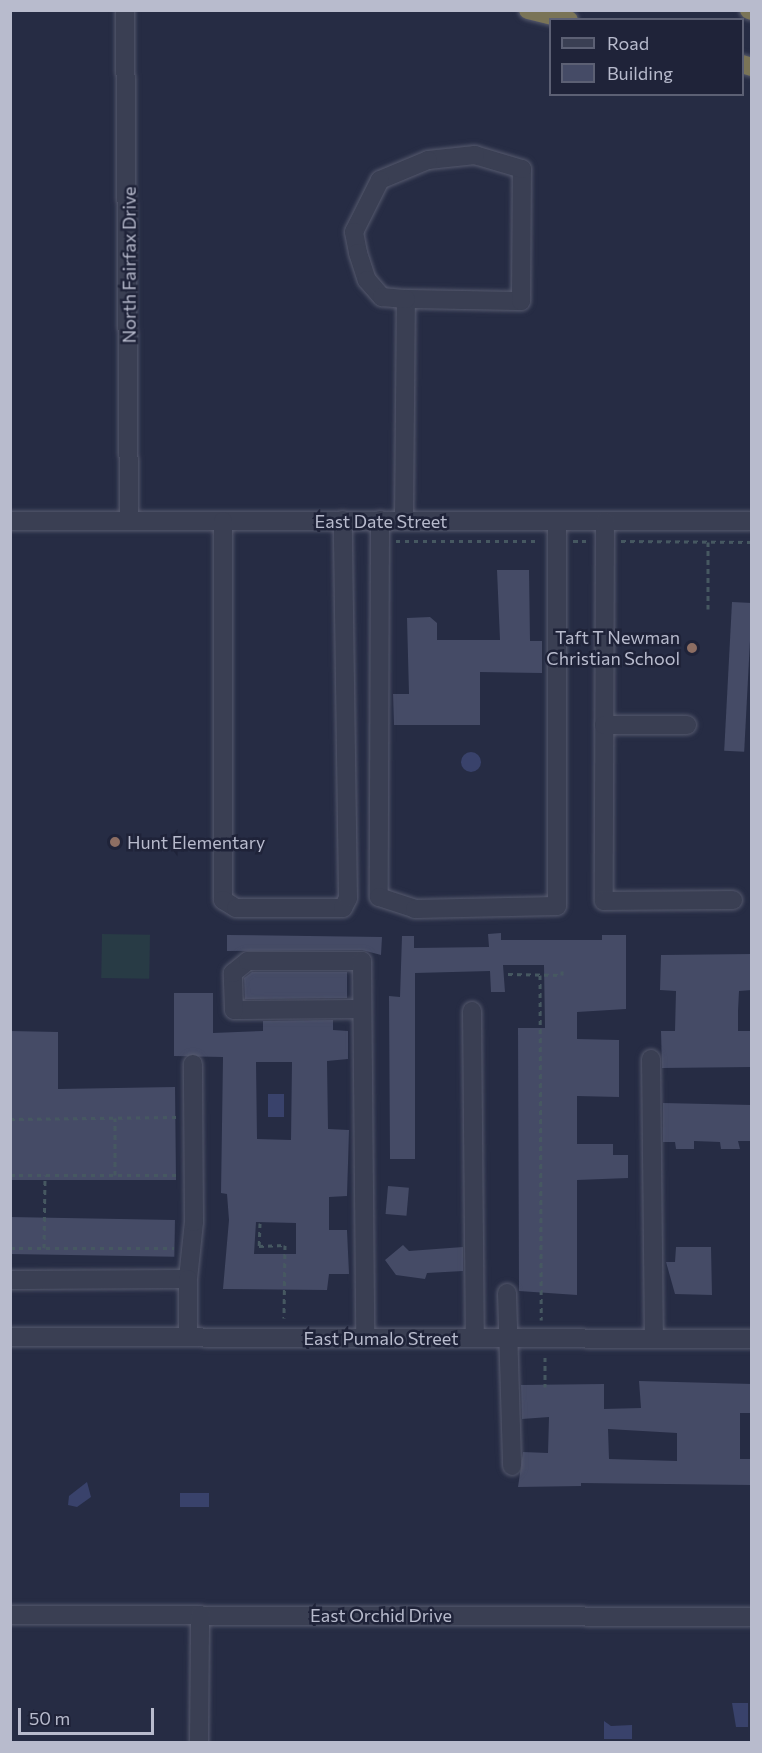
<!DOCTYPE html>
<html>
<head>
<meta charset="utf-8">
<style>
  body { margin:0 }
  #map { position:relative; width:762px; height:1753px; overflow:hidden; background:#262c44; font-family:Commissioner,sans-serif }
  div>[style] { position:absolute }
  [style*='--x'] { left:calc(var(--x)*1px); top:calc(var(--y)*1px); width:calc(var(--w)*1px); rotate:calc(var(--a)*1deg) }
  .green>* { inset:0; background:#283b45; transform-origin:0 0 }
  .water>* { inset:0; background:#39426b; transform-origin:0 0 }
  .round { border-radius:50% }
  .building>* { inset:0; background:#454b66; transform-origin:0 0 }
  .path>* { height:3px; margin-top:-1.5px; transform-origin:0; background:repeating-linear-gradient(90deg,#465861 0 4.5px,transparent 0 9px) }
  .roads { filter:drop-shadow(0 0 2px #565a6e) drop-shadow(0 0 2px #565a6e) }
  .minor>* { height:18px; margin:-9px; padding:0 9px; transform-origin:9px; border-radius:9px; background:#3a3f53 }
  .highway>* { height:18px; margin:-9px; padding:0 9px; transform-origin:9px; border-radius:9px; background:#7a7457 }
  .dots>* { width:16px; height:16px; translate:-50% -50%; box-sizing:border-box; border:3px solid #1f2339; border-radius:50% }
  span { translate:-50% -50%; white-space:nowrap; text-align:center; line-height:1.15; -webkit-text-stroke:5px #1f2339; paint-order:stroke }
  .street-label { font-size:18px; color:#b8bbcd }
  .poi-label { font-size:18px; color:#b8bbcd }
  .right { translate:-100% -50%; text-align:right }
  .left { translate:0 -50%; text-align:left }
  .frame { position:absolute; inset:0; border:12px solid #b8bbcd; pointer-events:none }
  .legend { position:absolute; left:549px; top:18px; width:195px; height:78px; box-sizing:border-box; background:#1f2339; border:2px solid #5c6074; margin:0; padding:8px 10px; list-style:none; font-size:18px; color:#b8bbcd }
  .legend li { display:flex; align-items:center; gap:12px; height:30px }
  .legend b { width:30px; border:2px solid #5c6074 }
  .scale { position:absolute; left:18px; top:1708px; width:136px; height:27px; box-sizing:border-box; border:3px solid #b8bbcd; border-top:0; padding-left:8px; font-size:18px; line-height:21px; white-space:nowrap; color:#b8bbcd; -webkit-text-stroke:4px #1f2339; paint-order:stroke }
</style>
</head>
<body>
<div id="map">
  <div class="green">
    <div style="left:102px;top:934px;width:48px;height:44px;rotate:1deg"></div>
  </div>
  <div class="water">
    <div class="round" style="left:461px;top:752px;width:20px;height:20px"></div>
    <div style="left:268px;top:1094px;width:16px;height:23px"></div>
    <div style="clip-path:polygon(87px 1482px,91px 1497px,77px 1507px,68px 1505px,69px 1496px)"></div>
    <div style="left:180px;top:1493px;width:29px;height:14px"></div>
    <div style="clip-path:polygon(732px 1703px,748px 1703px,748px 1727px,736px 1727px)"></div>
    <div style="clip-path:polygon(604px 1721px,611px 1726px,632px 1725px,632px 1739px,604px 1739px)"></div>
  </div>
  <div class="building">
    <div style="clip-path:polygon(497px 570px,529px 570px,530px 641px,542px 641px,542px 673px,480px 672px,480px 725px,394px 725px,393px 694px,409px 694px,407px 618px,430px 617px,437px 623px,437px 640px,500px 640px)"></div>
    <div style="left:732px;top:602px;width:20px;height:149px;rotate:3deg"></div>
    <div style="clip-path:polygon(501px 933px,501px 940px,602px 940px,602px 935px,626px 935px,626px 1009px,577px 1012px,577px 1039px,619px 1040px,619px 1097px,577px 1096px,577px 1144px,613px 1144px,613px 1155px,628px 1155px,628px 1178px,577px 1180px,577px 1295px,519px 1291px,518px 1028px,545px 1028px,544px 965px,503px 965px,505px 992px,491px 992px,490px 971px,415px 973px,415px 1159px,390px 1159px,389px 996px,400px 997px,402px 936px,414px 936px,414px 948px,489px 947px,488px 934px)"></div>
    <div style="clip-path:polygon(227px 935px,382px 937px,381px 955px,362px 950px,227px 951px)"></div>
    <div style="clip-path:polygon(752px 954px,752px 990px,739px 991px,738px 1011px,738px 1031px,752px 1031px,752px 1067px,662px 1068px,661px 1031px,675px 1031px,676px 991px,660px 990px,661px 955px)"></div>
    <div style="clip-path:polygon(252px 972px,347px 972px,347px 998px,245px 999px,244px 978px)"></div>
    <div style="clip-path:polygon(evenodd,174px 993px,213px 993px,213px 1033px,263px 1031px,263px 1021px,333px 1020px,333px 1030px,348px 1031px,348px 1059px,327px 1061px,328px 1129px,349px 1130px,347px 1196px,329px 1197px,329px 1230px,347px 1230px,349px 1274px,329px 1274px,327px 1290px,223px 1289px,229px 1220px,227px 1194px,221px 1193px,223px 1057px,174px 1056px,174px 993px,256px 1062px,292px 1062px,291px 1140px,257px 1139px,256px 1062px,174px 993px,256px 1222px,296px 1223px,296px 1254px,254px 1254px,256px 1222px)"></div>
    <div style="clip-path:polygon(10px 1031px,58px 1032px,58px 1089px,175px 1087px,176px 1180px,10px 1180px)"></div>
    <div style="clip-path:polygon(663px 1103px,752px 1105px,752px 1141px,738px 1141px,740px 1149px,721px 1149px,720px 1142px,694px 1141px,694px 1149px,676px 1149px,675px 1142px,663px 1142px)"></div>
    <div style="left:388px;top:1186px;width:21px;height:28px;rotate:5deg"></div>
    <div style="left:10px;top:1217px;width:165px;height:37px;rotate:1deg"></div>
    <div style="clip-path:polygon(403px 1245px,409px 1251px,463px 1247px,463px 1271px,427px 1273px,425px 1279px,396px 1275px,385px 1260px)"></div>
    <div style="clip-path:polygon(676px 1247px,711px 1247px,712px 1295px,675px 1294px,666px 1262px,675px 1262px)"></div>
    <div style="clip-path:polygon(evenodd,639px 1381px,752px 1384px,752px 1413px,740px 1413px,740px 1459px,752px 1459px,752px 1485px,581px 1483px,581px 1486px,518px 1487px,523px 1452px,548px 1453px,549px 1417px,522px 1419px,521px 1385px,604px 1384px,604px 1409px,641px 1408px,639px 1381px,608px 1429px,677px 1433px,677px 1461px,609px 1459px,608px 1429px)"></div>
  </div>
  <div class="path">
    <div style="--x:396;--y:541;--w:144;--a:0"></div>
    <div style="--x:573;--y:541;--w:15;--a:0"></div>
    <div style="--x:621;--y:541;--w:131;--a:0.4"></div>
    <div style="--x:708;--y:542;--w:67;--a:90"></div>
    <div style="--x:508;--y:974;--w:54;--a:1.1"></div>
    <div style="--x:562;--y:975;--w:4;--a:-90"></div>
    <div style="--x:540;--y:975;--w:345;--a:89.8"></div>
    <div style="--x:10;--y:1119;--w:166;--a:-0.7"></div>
    <div style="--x:10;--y:1175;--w:166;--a:0"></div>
    <div style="--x:115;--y:1175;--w:57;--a:-90"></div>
    <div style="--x:260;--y:1223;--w:23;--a:92"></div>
    <div style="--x:259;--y:1246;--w:26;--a:-2"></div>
    <div style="--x:285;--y:1245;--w:73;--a:90.8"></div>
    <div style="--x:10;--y:1248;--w:164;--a:0"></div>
    <div style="--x:44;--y:1248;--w:73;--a:-89.2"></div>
    <div style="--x:545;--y:1357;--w:30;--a:90"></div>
  </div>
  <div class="roads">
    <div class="minor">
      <div style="--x:125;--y:10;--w:510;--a:89.55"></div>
      <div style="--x:380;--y:520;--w:377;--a:90.2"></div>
      <div style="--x:379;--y:897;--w:38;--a:18"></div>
      <div style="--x:415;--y:909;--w:142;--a:-1.2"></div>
      <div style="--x:557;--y:906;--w:385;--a:-90"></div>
      <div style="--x:404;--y:520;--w:221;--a:-89.5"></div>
      <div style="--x:406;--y:299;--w:115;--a:1"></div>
      <div style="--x:521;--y:301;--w:132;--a:-89.6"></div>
      <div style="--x:522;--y:169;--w:49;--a:-163.4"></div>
      <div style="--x:475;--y:155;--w:47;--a:173.9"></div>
      <div style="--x:428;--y:160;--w:52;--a:157.4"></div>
      <div style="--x:380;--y:180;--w:58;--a:116.6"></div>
      <div style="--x:354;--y:232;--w:21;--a:79"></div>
      <div style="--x:358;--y:253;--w:28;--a:72"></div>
      <div style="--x:367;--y:280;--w:23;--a:49"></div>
      <div style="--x:382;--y:297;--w:24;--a:5"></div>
      <div style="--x:10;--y:521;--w:742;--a:0"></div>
      <div style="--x:223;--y:521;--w:379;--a:90"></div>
      <div style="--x:223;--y:900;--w:15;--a:32"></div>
      <div style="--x:236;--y:908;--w:107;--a:0"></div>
      <div style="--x:343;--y:908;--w:11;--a:-63"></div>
      <div style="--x:348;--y:898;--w:378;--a:-90.8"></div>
      <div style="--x:605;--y:521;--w:380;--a:90.2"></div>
      <div style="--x:604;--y:901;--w:129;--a:-0.4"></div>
      <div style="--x:604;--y:725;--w:83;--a:0"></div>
      <div style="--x:362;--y:1009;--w:128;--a:179.6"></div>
      <div style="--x:234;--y:1010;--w:37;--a:-92"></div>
      <div style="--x:233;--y:973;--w:19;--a:-39"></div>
      <div style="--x:248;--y:961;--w:114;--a:0"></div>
      <div style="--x:362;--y:961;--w:377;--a:89.5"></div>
      <div style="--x:472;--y:1011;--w:327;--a:89.5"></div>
      <div style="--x:651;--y:1059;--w:280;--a:89.4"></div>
      <div style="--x:188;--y:1279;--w:57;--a:-84"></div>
      <div style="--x:194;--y:1222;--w:158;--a:-90.4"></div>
      <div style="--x:10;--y:1280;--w:178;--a:-0.3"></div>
      <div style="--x:188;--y:1279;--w:58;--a:90"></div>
      <div style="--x:507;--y:1293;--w:173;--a:88.3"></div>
      <div style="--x:10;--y:1337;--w:742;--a:0.15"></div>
      <div style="--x:10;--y:1615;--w:742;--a:0.15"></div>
      <div style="--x:199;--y:1742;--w:127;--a:-89.5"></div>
    </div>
    <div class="highway">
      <div style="--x:528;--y:10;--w:42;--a:13.7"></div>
      <div style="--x:749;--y:10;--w:3;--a:18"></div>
      <div style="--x:742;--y:64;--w:10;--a:17"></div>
    </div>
  </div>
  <div class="dots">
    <div style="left:692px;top:648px;background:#8d6e63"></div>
    <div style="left:115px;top:842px;background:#8d6e63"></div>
  </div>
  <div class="street-label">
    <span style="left:129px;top:265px;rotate:-90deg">North Fairfax Drive</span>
    <span style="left:381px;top:521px">East Date Street</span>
    <span style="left:381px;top:1338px">East Pumalo Street</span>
    <span style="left:381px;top:1615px">East Orchid Drive</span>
  </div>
  <div class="poi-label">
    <span class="right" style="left:680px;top:648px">Taft T Newman<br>Christian School</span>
    <span class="left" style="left:127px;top:842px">Hunt Elementary</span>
  </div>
  <div class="frame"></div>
  <ul class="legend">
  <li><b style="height:8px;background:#3a3f53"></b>Road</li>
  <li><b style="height:16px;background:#454b66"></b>Building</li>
  </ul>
  <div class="scale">50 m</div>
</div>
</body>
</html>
